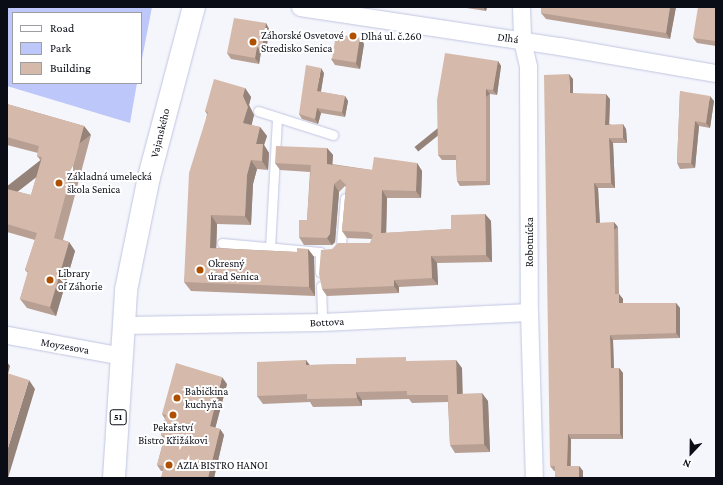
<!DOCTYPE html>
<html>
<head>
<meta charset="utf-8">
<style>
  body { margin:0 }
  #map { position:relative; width:723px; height:485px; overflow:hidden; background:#f5f6fc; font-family:"Crimson Pro",serif }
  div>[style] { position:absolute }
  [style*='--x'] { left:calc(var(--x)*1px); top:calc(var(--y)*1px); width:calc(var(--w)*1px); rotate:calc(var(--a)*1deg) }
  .green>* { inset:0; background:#bdc7fa }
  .roads { filter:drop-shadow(0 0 1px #c0c5e0) drop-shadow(0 0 1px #c0c5e0) }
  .lane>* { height:9px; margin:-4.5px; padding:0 4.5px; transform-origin:4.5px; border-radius:4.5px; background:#fff }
  .street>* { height:17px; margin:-8.5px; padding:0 8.5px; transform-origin:8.5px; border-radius:8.5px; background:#fff }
  .primary>* { height:22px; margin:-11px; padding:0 11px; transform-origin:11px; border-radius:11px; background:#fff }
  .wall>* { inset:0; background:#b7a093 }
  .shaded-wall>* { inset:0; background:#958278; transform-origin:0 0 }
  .building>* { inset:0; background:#d5baab; transform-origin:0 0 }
  .dots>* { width:11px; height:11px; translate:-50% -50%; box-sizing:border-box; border:2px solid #fff; border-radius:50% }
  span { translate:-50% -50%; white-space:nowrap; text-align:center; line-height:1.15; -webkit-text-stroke:4px #fff; paint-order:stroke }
  .shield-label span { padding:1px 3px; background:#fff; border:1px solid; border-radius:3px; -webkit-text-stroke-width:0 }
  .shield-label { font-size:10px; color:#0b0d16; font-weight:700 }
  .poi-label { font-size:11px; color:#0b0d16 }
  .left { translate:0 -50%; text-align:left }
  .street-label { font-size:11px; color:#0b0d16 }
  .frame { position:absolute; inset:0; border:8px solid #0b0d16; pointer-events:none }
  .legend { position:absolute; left:12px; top:12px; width:130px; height:72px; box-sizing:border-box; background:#fff; border:1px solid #9d9ea2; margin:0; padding:5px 7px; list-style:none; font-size:12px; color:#0b0d16 }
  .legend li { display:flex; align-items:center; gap:8px; height:20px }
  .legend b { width:20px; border:1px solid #9d9ea2 }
  .north { position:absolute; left:671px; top:433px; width:40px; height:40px; -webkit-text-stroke:3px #fff; paint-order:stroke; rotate:202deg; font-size:11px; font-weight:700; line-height:16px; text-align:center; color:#0b0d16 }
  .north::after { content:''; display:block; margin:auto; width:14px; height:18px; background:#0b0d16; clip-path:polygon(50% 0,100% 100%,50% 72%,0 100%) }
</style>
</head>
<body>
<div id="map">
  <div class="green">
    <div style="clip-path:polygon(7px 7px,152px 7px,141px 64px,141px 13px,13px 13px,13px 83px,137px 83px,130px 123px,7px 86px)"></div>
  </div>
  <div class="roads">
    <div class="lane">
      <div style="--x:258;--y:111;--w:79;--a:17.7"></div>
      <div style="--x:222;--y:243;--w:98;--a:5.2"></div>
      <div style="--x:320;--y:252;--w:20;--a:90"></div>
      <div style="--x:341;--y:244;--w:46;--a:-85"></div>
      <div style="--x:270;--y:248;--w:130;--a:-86.9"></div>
      <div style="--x:321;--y:286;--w:36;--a:88"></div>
    </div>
    <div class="street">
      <div style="--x:300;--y:7;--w:262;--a:8.6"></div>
      <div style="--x:559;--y:46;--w:159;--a:9.8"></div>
      <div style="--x:521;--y:7;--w:33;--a:88"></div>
      <div style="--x:522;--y:40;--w:28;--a:77"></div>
      <div style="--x:528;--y:67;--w:245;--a:89.8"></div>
      <div style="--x:529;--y:312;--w:166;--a:88.3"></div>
      <div style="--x:124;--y:325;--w:198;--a:-0.9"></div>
      <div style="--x:322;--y:322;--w:207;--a:-2.8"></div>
      <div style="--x:7;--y:335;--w:118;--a:10.3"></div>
    </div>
    <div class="primary">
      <div style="--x:114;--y:478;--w:188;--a:-86.3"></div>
      <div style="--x:126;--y:290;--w:115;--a:-78.5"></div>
      <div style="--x:149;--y:177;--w:176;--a:-75.2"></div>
    </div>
  </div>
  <div class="wall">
    <div style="clip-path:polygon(460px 7px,487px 7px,486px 11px)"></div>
    <div style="clip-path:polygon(541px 7px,676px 7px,670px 39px,546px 19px,541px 13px)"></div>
    <div style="clip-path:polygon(716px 7px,716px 46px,697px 43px,693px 38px)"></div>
    <div style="clip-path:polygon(266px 23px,269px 29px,266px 53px,261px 52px,259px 64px,231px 59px,227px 53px)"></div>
    <div style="clip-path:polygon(360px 38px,364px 44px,360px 69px,335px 65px,331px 59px)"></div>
    <div style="clip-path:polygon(498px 61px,501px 66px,497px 95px,490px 94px,490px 185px,460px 186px,457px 181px,456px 160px,442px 160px,438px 155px)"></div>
    <div style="clip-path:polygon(324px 73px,321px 92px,345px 96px,348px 101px,345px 117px,321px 113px,318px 124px,302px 119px,299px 114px)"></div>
    <div style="clip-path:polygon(573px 79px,573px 93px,610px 99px,609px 124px,626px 129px,627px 143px,613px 143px,615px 188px,598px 188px,600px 223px,618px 227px,619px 294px,623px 299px,623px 303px,676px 303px,680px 308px,680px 338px,613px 340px,614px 368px,619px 368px,623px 373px,623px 439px,571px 439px,571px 466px,579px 466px,583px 471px,583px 478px,555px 478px,555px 471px,554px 471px,550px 466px)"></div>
    <div style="clip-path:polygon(245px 88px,251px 97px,249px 105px,254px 115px,251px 125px,260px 127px,267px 136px,264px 145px,269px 153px,268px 170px,257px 169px,253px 184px,251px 225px,217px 224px,216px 248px,297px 252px,308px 249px,314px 257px,315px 296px,191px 291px,184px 282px,207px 114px,205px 111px)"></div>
    <div style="clip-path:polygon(680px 91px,714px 101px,710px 128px,699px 126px,695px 168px,680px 169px,677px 163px)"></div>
    <div style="clip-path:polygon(7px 104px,84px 126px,91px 135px,63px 240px,69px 242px,75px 251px,56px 316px,27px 308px,20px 299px,28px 273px,25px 270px,35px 240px,7px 232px,7px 189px,31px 195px,41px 161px,37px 156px,38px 153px,7px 145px)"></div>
    <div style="clip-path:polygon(327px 148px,333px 155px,332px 164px,372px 170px,417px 163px,422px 171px,421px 198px,387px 198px,386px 233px,451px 229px,485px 214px,491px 221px,492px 262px,437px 263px,438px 285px,399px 287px,399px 293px,327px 296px,322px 289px,332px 249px,370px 243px,372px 239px,347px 238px,342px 231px,346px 187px,345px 186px,339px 192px,335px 242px,332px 245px,304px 245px,299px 237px,307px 220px,310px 172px,280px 170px,275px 163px)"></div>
    <div style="clip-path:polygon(306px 360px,309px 365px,356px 364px,409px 361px,462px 368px,462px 394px,488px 401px,490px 452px,455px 453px,450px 445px,448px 402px,412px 403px,409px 399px,362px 400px,362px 406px,313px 407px,310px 402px,263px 404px,257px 396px)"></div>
    <div style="clip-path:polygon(227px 384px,215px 428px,220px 429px,224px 435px,214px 478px,161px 478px,163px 471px,161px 471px,157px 465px,164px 439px,161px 435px,165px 419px,162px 414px)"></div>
  </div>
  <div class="shaded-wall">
    <div style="clip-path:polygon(483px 7px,487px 7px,486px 11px)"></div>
    <div style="clip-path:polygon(670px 7px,676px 7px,670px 39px,666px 33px)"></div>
    <div style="clip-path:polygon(266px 23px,269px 29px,266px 53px,262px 48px)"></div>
    <div style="clip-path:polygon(360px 38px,364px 44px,360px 69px,356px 64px)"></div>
    <div style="clip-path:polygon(257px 47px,261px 52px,259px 64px,255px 58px)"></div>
    <div style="clip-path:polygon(498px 61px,501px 66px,497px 95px,493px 90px)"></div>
    <div style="clip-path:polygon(321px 68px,324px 73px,320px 96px,317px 91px)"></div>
    <div style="clip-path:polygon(569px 74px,573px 79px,573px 98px,570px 93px)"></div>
    <div style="clip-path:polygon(245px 88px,251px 97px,249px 105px,254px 115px,250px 132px,243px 123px,243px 96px)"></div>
    <div style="left:486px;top:89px;width:6px;height:92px;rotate:51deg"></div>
    <div style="clip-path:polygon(606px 94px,610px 99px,609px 130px,605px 125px)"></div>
    <div style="clip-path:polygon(345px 96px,348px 101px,345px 117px,342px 112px)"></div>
    <div style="clip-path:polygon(710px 96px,714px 101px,710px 128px,706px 123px)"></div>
    <div style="clip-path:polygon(317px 108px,321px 113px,318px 124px,315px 119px)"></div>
    <div style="clip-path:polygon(695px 121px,699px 126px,695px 168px,691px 163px)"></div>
    <div style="clip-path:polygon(623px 124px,626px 129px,627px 143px,623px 138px)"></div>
    <div style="left:84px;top:126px;width:11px;height:116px;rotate:52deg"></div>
    <div style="clip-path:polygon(260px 127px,267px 136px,264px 145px,269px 153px,268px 170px,262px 161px,256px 144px)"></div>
    <div style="clip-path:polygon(609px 138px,613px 143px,615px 188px,611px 183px)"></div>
    <div style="clip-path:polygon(327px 148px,333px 155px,332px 171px,327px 164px)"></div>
    <div style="clip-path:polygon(251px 160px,257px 169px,253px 184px,251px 225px,245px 216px,247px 175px)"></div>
    <div style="clip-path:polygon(417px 163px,422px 171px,421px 198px,416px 191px)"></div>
    <div style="clip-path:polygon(594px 183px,598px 188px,600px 228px,596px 223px)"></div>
    <div style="clip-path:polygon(334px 184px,339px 192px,335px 242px,332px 245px,327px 238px)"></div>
    <div style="clip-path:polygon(382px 190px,387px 198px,386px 241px,381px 233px)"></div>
    <div style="clip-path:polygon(485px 214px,491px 221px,492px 262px,486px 255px)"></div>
    <div style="clip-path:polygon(211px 215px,217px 224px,216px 257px,210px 248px)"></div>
    <div style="left:614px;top:222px;width:6px;height:72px;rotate:51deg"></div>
    <div style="clip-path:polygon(69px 242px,75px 251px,56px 316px,50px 307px)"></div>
    <div style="clip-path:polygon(308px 249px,314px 257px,315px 296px,309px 287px)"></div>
    <div style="clip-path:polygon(431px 256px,437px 263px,438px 285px,432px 278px)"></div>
    <div style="clip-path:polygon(394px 280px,399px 287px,399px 293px,394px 286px)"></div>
    <div style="clip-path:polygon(619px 294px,623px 299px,623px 308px,619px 303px)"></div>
    <div style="clip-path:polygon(676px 303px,680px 308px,680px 338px,676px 333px)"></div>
    <div style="clip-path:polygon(610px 335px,613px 340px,614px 373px,611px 368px)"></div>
    <div style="clip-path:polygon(306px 360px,312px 368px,306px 365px)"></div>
    <div style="clip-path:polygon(456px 360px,462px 368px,463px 402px,457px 394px)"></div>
    <div style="clip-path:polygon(7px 362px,10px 366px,7px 378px)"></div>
    <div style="clip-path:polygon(619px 368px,623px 373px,623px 439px,620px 434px)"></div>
    <div style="clip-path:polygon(222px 377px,227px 384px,214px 433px,210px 426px)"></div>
    <div style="clip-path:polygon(29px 380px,35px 389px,8px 478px,7px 478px,7px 451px)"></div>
    <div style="clip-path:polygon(356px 392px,362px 400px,362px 406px,357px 398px)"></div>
    <div style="clip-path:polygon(482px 393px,488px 401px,490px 452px,484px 444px)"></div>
    <div style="clip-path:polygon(220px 429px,224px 435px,214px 478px,208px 478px)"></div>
    <div style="clip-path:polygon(568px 434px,571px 439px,570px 471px,567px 466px)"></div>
    <div style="clip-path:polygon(579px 466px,583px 471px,583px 478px,579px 478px)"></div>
  </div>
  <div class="building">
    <div style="clip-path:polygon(541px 7px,670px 7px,666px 33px,541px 13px)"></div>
    <div style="clip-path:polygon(698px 7px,716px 7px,716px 41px,693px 38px)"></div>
    <div style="clip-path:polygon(234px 18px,266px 23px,262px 48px,257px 47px,255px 58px,227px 53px)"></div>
    <div style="left:336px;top:34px;width:24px;height:25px;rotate:9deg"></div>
    <div style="clip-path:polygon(445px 53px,498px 61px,493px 90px,486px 89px,486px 181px,457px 181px,456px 155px,438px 155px,437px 100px)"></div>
    <div style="clip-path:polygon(306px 65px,321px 68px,317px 91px,345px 96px,342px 112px,317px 108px,315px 119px,299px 114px)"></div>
    <div style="clip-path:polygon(569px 74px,570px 93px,606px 94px,605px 125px,623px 124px,623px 138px,609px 138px,611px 183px,594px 183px,596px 223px,614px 222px,615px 294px,619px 294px,619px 303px,676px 303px,676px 333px,610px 335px,611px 368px,619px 368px,620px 434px,568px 434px,567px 466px,579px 466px,579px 478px,555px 478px,555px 466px,550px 466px,544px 75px)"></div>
    <div style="clip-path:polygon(214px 79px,245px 88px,243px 96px,248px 107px,243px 123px,260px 127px,256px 144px,263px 144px,262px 161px,251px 160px,247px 175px,245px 216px,211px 215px,210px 248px,297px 252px,297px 248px,308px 249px,309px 287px,184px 282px,189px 173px,208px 112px,205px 111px)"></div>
    <div style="clip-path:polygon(680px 91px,710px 96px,706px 123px,695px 121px,691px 163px,677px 163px)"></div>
    <div style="clip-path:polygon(7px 104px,84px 126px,54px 238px,69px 242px,50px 307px,20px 299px,28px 271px,25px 270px,37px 233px,7px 224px,7px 189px,31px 195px,42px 157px,37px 156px,39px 146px,7px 137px)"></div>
    <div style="clip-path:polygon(276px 146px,327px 148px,327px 164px,349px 167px,372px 170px,374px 157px,417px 163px,416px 191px,382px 190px,381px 233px,451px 229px,451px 215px,485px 214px,486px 255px,431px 256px,432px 278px,394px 280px,394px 286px,322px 289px,319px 274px,321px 250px,332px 249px,338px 243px,370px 243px,373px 235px,368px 232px,342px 231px,346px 185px,340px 179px,334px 184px,330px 234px,327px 238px,299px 237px,299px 220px,307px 220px,311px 165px,275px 163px)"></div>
    <div style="clip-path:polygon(406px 357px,406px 361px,456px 360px,457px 394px,482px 393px,484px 444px,450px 445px,448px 395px,407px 395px,407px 391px,356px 392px,357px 398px,307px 399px,307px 394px,257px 396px,257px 362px,306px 360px,306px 365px,356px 364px,356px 358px)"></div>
    <div style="clip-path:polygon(176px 363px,222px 377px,210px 426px,220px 429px,208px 478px,209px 478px,161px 478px,164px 466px,157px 465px,165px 436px,161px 435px,166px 415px,162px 414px)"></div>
    <div style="clip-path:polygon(7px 373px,29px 380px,7px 451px)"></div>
  </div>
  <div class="dots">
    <div style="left:353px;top:36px;background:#af5000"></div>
    <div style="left:253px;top:42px;background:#af5000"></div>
    <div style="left:59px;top:183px;background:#af5000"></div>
    <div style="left:200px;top:270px;background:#af5000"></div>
    <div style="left:50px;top:280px;background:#af5000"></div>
    <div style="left:177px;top:398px;background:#af5000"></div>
    <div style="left:173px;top:415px;background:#af5000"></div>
    <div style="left:169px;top:465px;background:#af5000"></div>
  </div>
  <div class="shield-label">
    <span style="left:118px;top:417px">51</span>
  </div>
  <div class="poi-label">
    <span class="left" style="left:261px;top:42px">Záhorské Osvetové<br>Stredisko Senica</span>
    <span class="left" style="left:361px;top:36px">Dlhá ul. č.260</span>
    <span class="left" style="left:67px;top:183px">Základná umelecká<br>škola Senica</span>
    <span class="left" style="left:208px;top:270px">Okresný<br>úrad Senica</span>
    <span class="left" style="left:58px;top:280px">Library<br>of Záhorie</span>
    <span class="left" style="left:185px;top:398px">Babičkina<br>kuchyňa</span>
    <span style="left:173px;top:434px">Pekařství<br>Bistro Křižákovi</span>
    <span class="left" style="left:177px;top:465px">AZIA BISTRO HANOI</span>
  </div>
  <div class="street-label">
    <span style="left:508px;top:38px;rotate:8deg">Dlhá</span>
    <span style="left:160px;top:133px;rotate:-76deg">Vajanského</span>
    <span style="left:529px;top:242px;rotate:-90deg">Robotnícka</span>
    <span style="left:327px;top:322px;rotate:-3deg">Bottova</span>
    <span style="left:65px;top:346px;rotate:10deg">Moyzesova</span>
  </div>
  <div class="frame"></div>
  <ul class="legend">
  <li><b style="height:5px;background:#fff"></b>Road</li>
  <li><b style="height:11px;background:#bdc7fa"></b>Park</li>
  <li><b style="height:11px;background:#d5baab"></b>Building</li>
  </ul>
  <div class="north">N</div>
</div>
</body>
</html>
